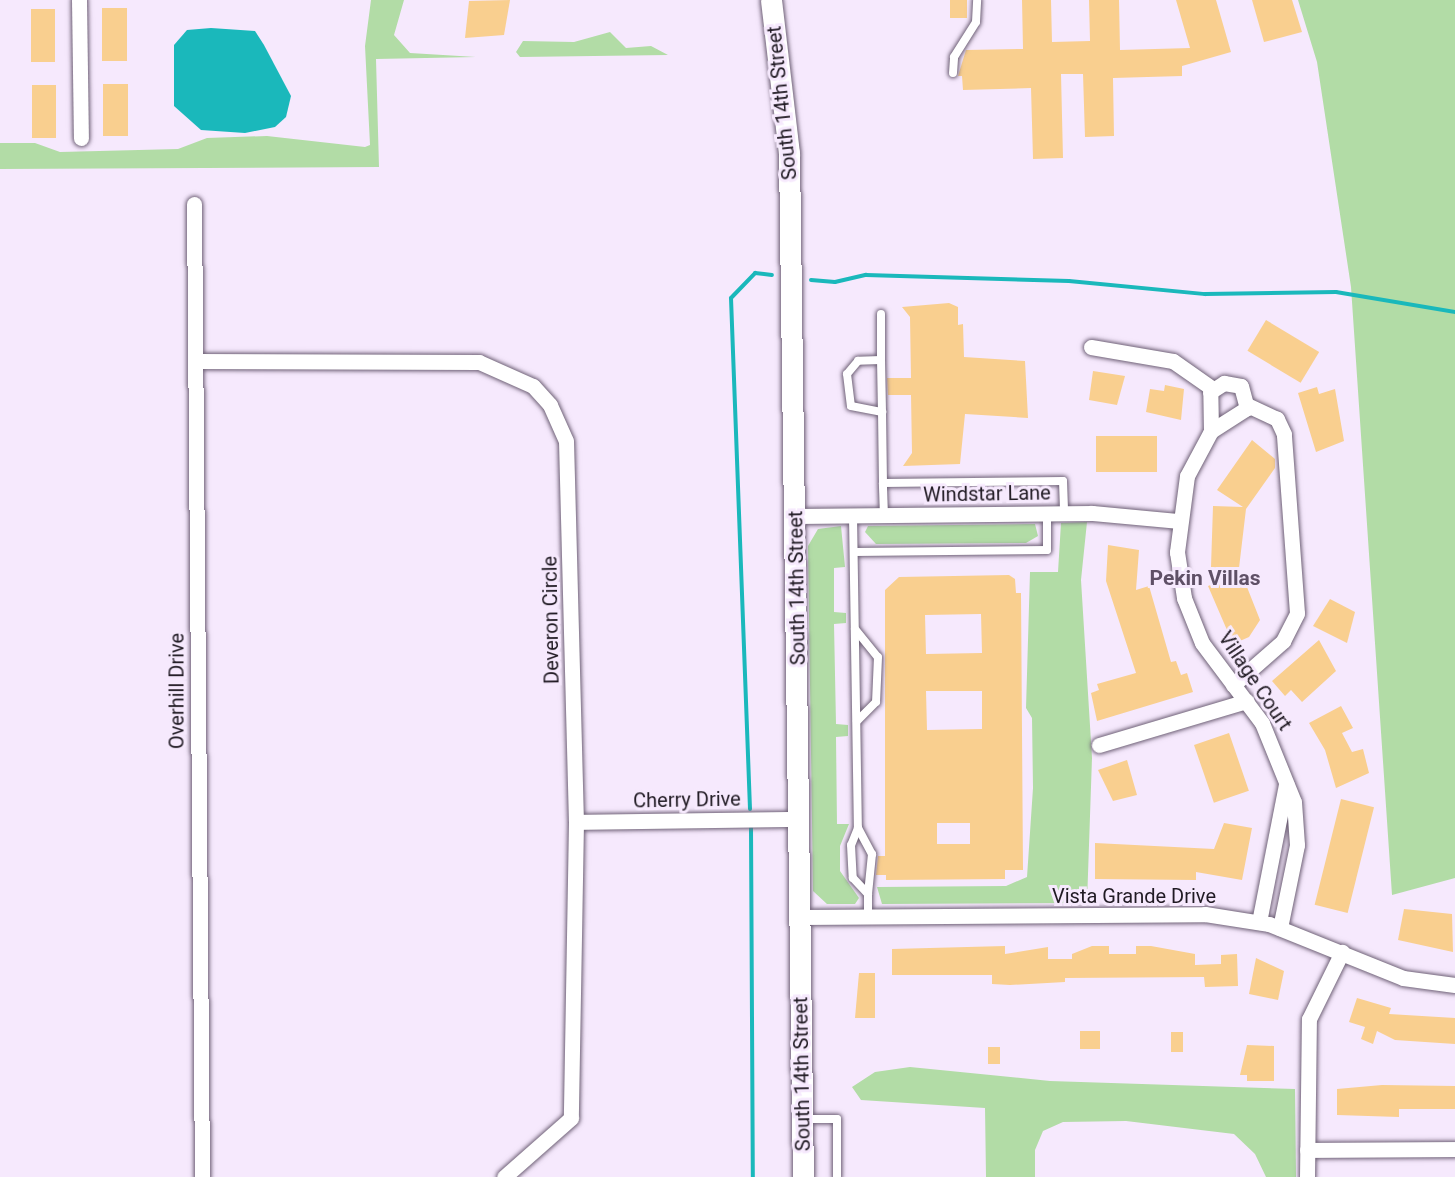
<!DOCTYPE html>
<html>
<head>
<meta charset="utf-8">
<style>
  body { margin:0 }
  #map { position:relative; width:1455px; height:1177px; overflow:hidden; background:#f6e9fd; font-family:Roboto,sans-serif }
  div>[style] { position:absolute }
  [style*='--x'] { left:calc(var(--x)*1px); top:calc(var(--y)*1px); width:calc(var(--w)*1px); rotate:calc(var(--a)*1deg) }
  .green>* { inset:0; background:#b2dca6 }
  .water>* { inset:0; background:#1ab8bb }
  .stream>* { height:4px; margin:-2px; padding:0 2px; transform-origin:2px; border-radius:2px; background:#1ab8bb }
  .building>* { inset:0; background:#f9cf8f; transform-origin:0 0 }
  .roads { filter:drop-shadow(0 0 2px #6f6177) drop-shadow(0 0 2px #6f6177) }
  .lane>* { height:8px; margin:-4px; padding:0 4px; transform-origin:4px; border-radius:4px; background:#fff }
  .street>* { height:15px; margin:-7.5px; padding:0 7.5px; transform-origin:7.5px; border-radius:7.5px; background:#fff }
  .secondary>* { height:21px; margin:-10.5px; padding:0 10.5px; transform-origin:10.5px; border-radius:10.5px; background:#fff }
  span { translate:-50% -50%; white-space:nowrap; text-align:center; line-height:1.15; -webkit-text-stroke:6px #f6e9fd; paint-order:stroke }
  .street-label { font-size:20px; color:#201a23 }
  .neighbourhood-label { font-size:21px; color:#5f5066; font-weight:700 }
</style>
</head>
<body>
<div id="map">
  <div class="green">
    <div style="clip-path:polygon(371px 0,404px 0,394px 35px,410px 53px,476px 57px,376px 59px,379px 167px,0 169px,0 143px,35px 143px,60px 152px,178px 149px,207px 138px,267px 136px,365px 147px,370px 145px,365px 46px)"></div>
    <div style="clip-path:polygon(1298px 0,1455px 0,1455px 878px,1392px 895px,1351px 287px,1317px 62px)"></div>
    <div style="clip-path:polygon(610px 32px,626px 48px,651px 46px,668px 55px,520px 57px,516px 52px,523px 41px,574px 42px)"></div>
    <div style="clip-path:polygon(1087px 522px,1081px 580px,1092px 758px,1087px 903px,882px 904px,877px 887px,1006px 886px,1027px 877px,1033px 788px,1032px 718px,1026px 708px,1030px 572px,1058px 572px,1061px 523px)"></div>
    <div style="clip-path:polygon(1035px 524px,1038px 536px,1026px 543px,876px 544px,865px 532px,868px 526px)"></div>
    <div style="clip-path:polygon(841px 526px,845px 567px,834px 568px,834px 612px,846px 613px,846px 623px,834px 624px,836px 724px,848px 725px,848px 736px,836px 737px,837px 824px,849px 824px,840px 846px,840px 871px,859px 898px,855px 904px,827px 904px,813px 891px,808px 546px,818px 529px)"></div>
    <div style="clip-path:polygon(910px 1067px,1050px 1081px,1295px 1089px,1296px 1177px,1266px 1177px,1255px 1154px,1234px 1134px,1126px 1121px,1063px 1122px,1043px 1131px,1035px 1150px,1035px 1177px,986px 1177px,985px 1108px,861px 1100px,852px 1087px,875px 1072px)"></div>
  </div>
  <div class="water">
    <div style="clip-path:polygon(211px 28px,255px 31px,264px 45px,291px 96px,286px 117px,275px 127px,245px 133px,201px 130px,174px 106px,174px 45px,187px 30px)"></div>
  </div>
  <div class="stream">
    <div style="--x:811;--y:280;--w:24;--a:5"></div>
    <div style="--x:835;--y:282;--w:32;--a:-13"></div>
    <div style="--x:866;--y:275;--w:203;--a:1.7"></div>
    <div style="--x:1069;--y:281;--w:137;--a:5.5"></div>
    <div style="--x:1205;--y:294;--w:131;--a:-0.9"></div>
    <div style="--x:1336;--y:292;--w:121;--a:9.5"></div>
    <div style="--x:750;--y:809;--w:511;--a:-92.13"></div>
    <div style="--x:731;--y:298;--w:35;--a:-46"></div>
    <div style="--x:755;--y:273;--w:17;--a:7"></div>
    <div style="--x:751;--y:828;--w:349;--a:89.7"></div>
  </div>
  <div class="building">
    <div style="clip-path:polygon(510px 0,504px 35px,465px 38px,469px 1px)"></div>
    <div style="left:950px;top:0;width:17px;height:18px"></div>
    <div style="clip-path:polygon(1022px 0,1051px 0,1052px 42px,1090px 41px,1089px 0,1119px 0,1120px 50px,1190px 48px,1176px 0,1216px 0,1231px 52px,1182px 66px,1182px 76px,1113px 78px,1114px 136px,1085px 137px,1083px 74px,1061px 74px,1063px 158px,1033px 159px,1031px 88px,963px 90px,962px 76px,958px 76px,966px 50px,1023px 49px)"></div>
    <div style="clip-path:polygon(1252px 0,1292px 0,1302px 32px,1264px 42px)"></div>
    <div style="left:102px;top:8px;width:25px;height:53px"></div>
    <div style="left:31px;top:9px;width:24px;height:53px"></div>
    <div style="left:103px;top:84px;width:25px;height:52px"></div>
    <div style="left:32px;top:85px;width:24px;height:53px"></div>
    <div style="clip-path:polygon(949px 303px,958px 307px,958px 325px,963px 324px,964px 357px,1025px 361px,1028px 418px,965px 414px,960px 464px,903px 466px,912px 453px,911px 395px,888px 395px,887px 378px,911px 378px,910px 317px,902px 307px)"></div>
    <div style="left:1266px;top:320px;width:62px;height:36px;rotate:31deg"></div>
    <div style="clip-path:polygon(1093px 371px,1125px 376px,1117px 405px,1089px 400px)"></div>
    <div style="clip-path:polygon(1165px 385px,1184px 389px,1181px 420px,1146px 412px,1150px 389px,1164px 391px)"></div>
    <div style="clip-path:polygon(1317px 387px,1319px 394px,1335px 389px,1344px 441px,1316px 452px,1298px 393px)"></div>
    <div style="left:1096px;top:436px;width:61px;height:36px"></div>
    <div style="clip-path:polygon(1252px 440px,1275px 459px,1275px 468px,1246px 509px,1239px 568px,1211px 567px,1213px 506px,1243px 507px,1217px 490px)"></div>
    <div style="clip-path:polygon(1108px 545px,1139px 550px,1136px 590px,1149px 586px,1171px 662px,1176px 661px,1181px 675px,1187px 673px,1193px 692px,1097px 721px,1091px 693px,1099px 690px,1097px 684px,1136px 673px,1106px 581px)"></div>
    <div style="clip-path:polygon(1239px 574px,1238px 585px,1245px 582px,1260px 620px,1249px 637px,1233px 644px,1208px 586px)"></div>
    <div style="clip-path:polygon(evenodd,1009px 575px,1015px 579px,1016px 593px,1021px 593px,1023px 870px,1005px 870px,1005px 879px,886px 880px,886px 875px,876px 875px,878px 856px,885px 856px,885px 590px,899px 577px,1009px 575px,981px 614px,982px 653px,926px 654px,925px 615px,981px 614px,1009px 575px,926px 691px,982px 691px,982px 729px,927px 730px,926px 691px,1009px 575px,937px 823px,970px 823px,970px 844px,937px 844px,937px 823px)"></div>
    <div style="clip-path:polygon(1330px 599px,1355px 612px,1347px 643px,1313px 626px)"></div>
    <div style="clip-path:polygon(1319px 640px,1336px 671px,1302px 702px,1291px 690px,1285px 696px,1272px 681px)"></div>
    <div style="clip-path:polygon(1341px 706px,1353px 728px,1342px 733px,1352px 752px,1363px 749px,1369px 773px,1336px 788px,1325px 750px,1309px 723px)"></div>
    <div style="left:1229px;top:733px;width:61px;height:37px;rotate:71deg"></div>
    <div style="clip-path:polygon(1127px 760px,1137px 795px,1113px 801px,1098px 770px)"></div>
    <div style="left:1341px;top:799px;width:34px;height:109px;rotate:14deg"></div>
    <div style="clip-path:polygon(1224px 823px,1252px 828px,1242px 880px,1196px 872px,1196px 880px,1095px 879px,1095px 843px,1214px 849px)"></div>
    <div style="clip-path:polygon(1404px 909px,1452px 914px,1453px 952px,1398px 940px)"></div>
    <div style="clip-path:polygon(1005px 946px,1005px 954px,1048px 947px,1048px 959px,1072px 959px,1072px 954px,1092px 946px,1109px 946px,1109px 954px,1136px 954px,1136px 946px,1151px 946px,1195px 954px,1195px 965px,1221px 964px,1221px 955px,1237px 954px,1238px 986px,1205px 987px,1204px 977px,1065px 978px,1065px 982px,1010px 985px,992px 984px,992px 975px,892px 975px,892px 949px)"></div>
    <div style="clip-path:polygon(1256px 958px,1284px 971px,1278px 1000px,1249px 994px)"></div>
    <div style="clip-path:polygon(859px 973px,875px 973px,875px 1018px,855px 1018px)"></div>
    <div style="clip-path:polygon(1357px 998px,1391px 1008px,1389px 1014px,1455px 1018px,1455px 1044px,1395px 1040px,1377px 1031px,1373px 1044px,1361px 1039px,1365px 1027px,1349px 1022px)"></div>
    <div style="left:1080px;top:1031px;width:20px;height:18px"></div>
    <div style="left:1171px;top:1032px;width:12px;height:20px"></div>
    <div style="clip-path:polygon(1247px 1045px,1274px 1046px,1274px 1081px,1247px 1081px,1247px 1075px,1240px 1075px)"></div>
    <div style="left:988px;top:1047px;width:12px;height:17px"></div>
    <div style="clip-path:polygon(1382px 1085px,1455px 1086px,1455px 1109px,1399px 1109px,1399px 1117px,1337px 1115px,1337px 1089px)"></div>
  </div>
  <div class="roads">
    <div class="lane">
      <div style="--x:953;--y:73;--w:16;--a:-86"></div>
      <div style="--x:954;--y:57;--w:41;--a:-57.8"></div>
      <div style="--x:976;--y:22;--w:22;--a:-87"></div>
      <div style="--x:881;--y:314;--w:46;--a:90"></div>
      <div style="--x:881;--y:360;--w:23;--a:178"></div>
      <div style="--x:858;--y:361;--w:17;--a:130"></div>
      <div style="--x:847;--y:374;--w:32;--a:83"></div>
      <div style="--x:851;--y:406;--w:32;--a:11"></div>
      <div style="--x:882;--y:412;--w:71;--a:89.2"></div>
      <div style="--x:881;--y:360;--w:52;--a:88.9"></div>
      <div style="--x:853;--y:516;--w:312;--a:89.1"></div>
      <div style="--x:858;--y:828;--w:18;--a:112"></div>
      <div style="--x:851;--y:845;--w:33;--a:87"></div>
      <div style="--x:853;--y:878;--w:22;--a:47"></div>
      <div style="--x:868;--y:894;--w:23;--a:90"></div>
      <div style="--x:884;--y:516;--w:33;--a:-92"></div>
      <div style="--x:883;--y:483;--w:180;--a:-0.6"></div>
      <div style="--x:1063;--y:481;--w:32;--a:88"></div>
      <div style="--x:854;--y:552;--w:193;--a:-0.6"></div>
      <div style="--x:1047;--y:550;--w:36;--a:-90"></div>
      <div style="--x:855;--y:629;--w:36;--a:51"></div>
      <div style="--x:878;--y:657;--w:45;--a:92.5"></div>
      <div style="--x:876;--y:702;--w:27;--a:135"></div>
      <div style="--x:858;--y:828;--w:30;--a:62"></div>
      <div style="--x:872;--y:854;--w:40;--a:95.7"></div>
      <div style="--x:803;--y:1119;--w:34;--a:0"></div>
      <div style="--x:837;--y:1119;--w:58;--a:90"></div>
    </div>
    <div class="street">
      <div style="--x:79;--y:0;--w:138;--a:89.2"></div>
      <div style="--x:194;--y:204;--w:973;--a:89.53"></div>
      <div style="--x:1091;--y:347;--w:83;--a:9.7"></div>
      <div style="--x:1173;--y:361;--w:49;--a:35"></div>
      <div style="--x:196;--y:361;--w:283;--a:0.2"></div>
      <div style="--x:479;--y:362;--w:59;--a:24"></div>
      <div style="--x:533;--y:386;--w:25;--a:48"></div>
      <div style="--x:550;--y:405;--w:39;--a:66"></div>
      <div style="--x:566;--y:441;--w:381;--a:88.5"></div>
      <div style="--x:576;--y:822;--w:296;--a:91"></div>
      <div style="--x:571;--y:1118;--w:89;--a:138.6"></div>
      <div style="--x:1211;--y:431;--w:39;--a:-91"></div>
      <div style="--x:1210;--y:392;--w:17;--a:-33"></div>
      <div style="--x:1224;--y:383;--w:17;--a:10"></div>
      <div style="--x:1241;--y:386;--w:23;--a:75"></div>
      <div style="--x:1247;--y:408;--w:43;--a:147.4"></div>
      <div style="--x:1211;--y:431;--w:51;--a:118.1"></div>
      <div style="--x:1187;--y:476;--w:77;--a:97.5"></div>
      <div style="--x:1177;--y:552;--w:47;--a:81.3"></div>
      <div style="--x:1184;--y:598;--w:48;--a:68.2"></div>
      <div style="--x:1202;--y:643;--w:100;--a:53.1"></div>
      <div style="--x:1262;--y:723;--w:85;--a:67.9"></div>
      <div style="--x:1294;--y:802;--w:43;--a:86"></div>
      <div style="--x:1297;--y:845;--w:85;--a:101.6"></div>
      <div style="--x:796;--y:516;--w:296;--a:-0.6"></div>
      <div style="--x:1092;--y:513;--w:86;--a:5.3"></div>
      <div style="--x:1233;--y:685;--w:67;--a:-41.3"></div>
      <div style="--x:1283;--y:641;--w:31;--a:-63"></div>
      <div style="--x:1297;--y:613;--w:179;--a:-94.2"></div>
      <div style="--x:1284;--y:434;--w:17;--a:-115"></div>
      <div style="--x:1277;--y:419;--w:33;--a:-155"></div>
      <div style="--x:1099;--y:745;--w:154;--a:-16.6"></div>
      <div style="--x:576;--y:822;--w:223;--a:-0.8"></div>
      <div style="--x:800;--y:917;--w:405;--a:-0.4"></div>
      <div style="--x:1205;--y:914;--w:65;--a:8.9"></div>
      <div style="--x:1269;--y:924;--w:144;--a:21.9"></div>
      <div style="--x:1403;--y:978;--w:52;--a:7.7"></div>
      <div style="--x:1259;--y:922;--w:141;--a:-78.9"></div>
      <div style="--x:1307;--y:1150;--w:148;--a:-0.4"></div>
      <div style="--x:1307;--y:1177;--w:158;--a:-89.3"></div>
      <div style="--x:1309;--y:1019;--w:75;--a:-63.8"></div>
    </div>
    <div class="secondary">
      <div style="--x:771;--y:0;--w:154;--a:83.3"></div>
      <div style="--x:789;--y:153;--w:1024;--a:89.22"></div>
    </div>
  </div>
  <div class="street-label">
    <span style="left:782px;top:103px;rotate:-96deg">South 14th Street</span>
    <span style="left:987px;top:494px;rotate:-1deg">Windstar Lane</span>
    <span style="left:797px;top:588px;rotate:-91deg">South 14th Street</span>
    <span style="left:551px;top:620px;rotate:-91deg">Deveron Circle</span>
    <span style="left:1255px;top:681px;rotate:56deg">Village Court</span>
    <span style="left:177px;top:691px;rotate:-90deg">Overhill Drive</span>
    <span style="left:687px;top:800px;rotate:-1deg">Cherry Drive</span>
    <span style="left:1134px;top:896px">Vista Grande Drive</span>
    <span style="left:802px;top:1074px;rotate:-91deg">South 14th Street</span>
  </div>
  <div class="neighbourhood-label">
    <span style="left:1205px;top:578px">Pekin Villas</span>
  </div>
</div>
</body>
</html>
